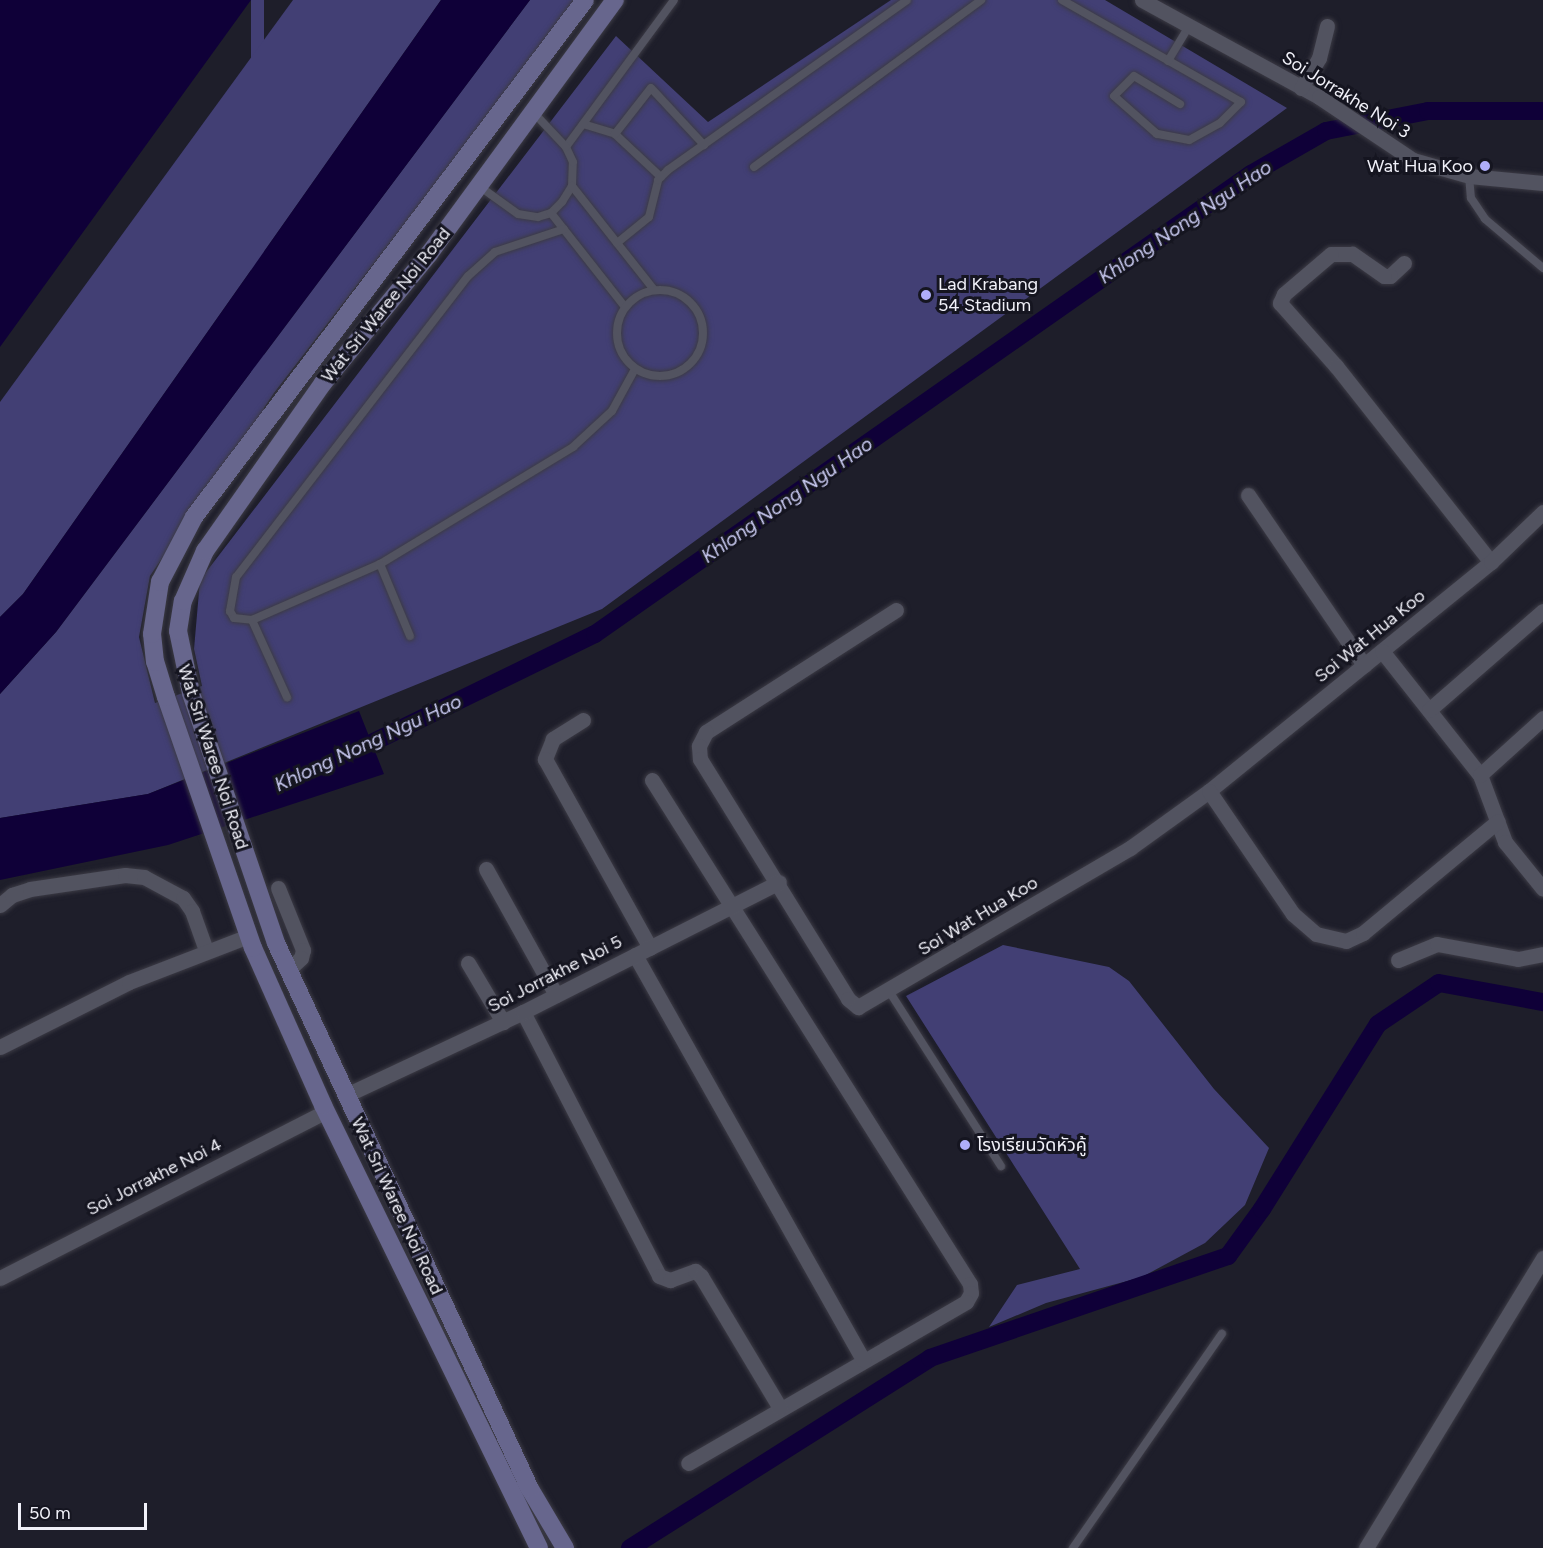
<!DOCTYPE html>
<html>
<head>
<meta charset="utf-8">
<style>
  body { margin:0 }
  #map { position:relative; width:1543px; height:1548px; overflow:hidden; background:#1e1e2a; font-family:Figtree,"Noto Sans Thai",sans-serif }
  div>[style] { position:absolute }
  [style*='--x'] { left:calc(var(--x)*1px); top:calc(var(--y)*1px); width:calc(var(--w)*1px); rotate:calc(var(--a)*1deg) }
  .green>* { inset:0; background:#423f74; transform-origin:0 0 }
  .water>* { inset:0; background:#0f0038 }
  .canal>* { height:18px; margin:-9px; padding:0 9px; transform-origin:9px; border-radius:9px; background:#0f0038 }
  .roads { filter:drop-shadow(0 0 2px #3c3b45) drop-shadow(0 0 2px #3c3b45) }
  .lane>* { height:8px; margin:-4px; padding:0 4px; transform-origin:4px; border-radius:4px; background:#525360 }
  .lane>.ring { margin:-4px; padding:0; box-sizing:content-box; background:none; border:8px solid #525360; border-radius:50% }
  .street>* { height:15px; margin:-7.5px; padding:0 7.5px; transform-origin:7.5px; border-radius:7.5px; background:#525360 }
  .secondary>* { height:18px; margin:-9px; padding:0 9px; transform-origin:9px; border-radius:9px; background:#67668d }
  .dots>* { width:16px; height:16px; translate:-50% -50%; box-sizing:border-box; border:3px solid #151520; border-radius:50% }
  span { translate:-50% -50%; white-space:nowrap; text-align:center; line-height:1.15; -webkit-text-stroke:6px #151520; paint-order:stroke }
  .street-label { font-size:18px; color:#f1f1f9 }
  .poi-label { font-size:18px; color:#f1f1f9 }
  .right { translate:-100% -50%; text-align:right }
  .left { translate:0 -50%; text-align:left }
  .water-label { font-size:20px; color:#c8c9f0; font-style:italic }
  .scale { position:absolute; left:18px; top:1503px; width:129px; height:27px; box-sizing:border-box; border:3px solid #f1f1f9; border-top:0; padding-left:8px; font-size:18px; line-height:21px; white-space:nowrap; color:#f1f1f9; -webkit-text-stroke:4px #151520; paint-order:stroke }
</style>
</head>
<body>
<div id="map">
  <div class="green">
    <div style="left:251px;top:0;width:13px;height:428px"></div>
    <div style="clip-path:polygon(293px 0,441px 0,23px 594px,0 617px,0 402px)"></div>
    <div style="clip-path:polygon(530px 0,577px 0,274px 393px,150px 576px,139px 637px,155px 703px,202px 686px,194px 649px,200px 580px,616px 36px,708px 122px,891px 0,1105px 0,1287px 108px,602px 609px,148px 794px,0 818px,0 694px,56px 632px)"></div>
    <div style="clip-path:polygon(1003px 945px,1109px 967px,1129px 981px,1214px 1089px,1269px 1148px,1245px 1205px,1205px 1243px,1142px 1277px,1046px 1303px,989px 1327px,1017px 1285px,1080px 1269px,906px 996px)"></div>
  </div>
  <div class="water">
    <div style="clip-path:polygon(0 0,251px 0,0 347px)"></div>
    <div style="clip-path:polygon(441px 0,530px 0,56px 632px,0 694px,0 617px,23px 594px)"></div>
    <div style="clip-path:polygon(359px 711px,384px 774px,168px 845px,0 880px,0 818px,148px 794px)"></div>
  </div>
  <div class="canal">
    <div style="--x:351;--y:753;--w:271;--a:-26"></div>
    <div style="--x:595;--y:634;--w:801;--a:-35.04"></div>
    <div style="--x:1251;--y:174;--w:86;--a:-29.8"></div>
    <div style="--x:1326;--y:131;--w:104;--a:-11.1"></div>
    <div style="--x:1428;--y:111;--w:115;--a:0"></div>
    <div style="--x:630;--y:1548;--w:355;--a:-32.3"></div>
    <div style="--x:930;--y:1358;--w:315;--a:-18.9"></div>
    <div style="--x:1228;--y:1256;--w:58;--a:-54.1"></div>
    <div style="--x:1262;--y:1209;--w:218;--a:-57.9"></div>
    <div style="--x:1378;--y:1024;--w:73;--a:-33.9"></div>
    <div style="--x:1439;--y:983;--w:106;--a:10.4"></div>
  </div>
  <div class="roads">
    <div class="lane">
      <div style="--x:1062;--y:0;--w:206;--a:29.7"></div>
      <div style="--x:1241;--y:102;--w:30;--a:135"></div>
      <div style="--x:1220;--y:123;--w:35;--a:151"></div>
      <div style="--x:1189;--y:140;--w:33;--a:-169"></div>
      <div style="--x:1157;--y:134;--w:57;--a:-138.5"></div>
      <div style="--x:1114;--y:96;--w:28;--a:-45"></div>
      <div style="--x:1134;--y:76;--w:54;--a:31.3"></div>
      <div style="--x:1168;--y:61;--w:41;--a:-59"></div>
      <div style="--x:583;--y:124;--w:34;--a:17"></div>
      <div style="--x:615;--y:134;--w:63;--a:43.1"></div>
      <div style="--x:615;--y:134;--w:58;--a:-52"></div>
      <div style="--x:651;--y:88;--w:78;--a:47.1"></div>
      <div style="--x:566;--y:147;--w:182;--a:-53.7"></div>
      <div style="--x:754;--y:167;--w:282;--a:-36.3"></div>
      <div style="--x:1469;--y:176;--w:22;--a:85"></div>
      <div style="--x:1471;--y:198;--w:25;--a:56"></div>
      <div style="--x:1485;--y:219;--w:76;--a:40.2"></div>
      <div style="--x:479;--y:186;--w:48;--a:35.7"></div>
      <div style="--x:518;--y:214;--w:20;--a:9"></div>
      <div style="--x:538;--y:217;--w:14;--a:-17"></div>
      <div style="--x:551;--y:213;--w:16;--a:-45"></div>
      <div style="--x:562;--y:202;--w:19;--a:-58"></div>
      <div style="--x:572;--y:186;--w:24;--a:-88"></div>
      <div style="--x:573;--y:162;--w:17;--a:-115"></div>
      <div style="--x:566;--y:147;--w:48;--a:-133.3"></div>
      <div style="--x:572;--y:186;--w:132;--a:51.7"></div>
      <div style="--x:551;--y:213;--w:120;--a:51.8"></div>
      <div style="--x:564;--y:229;--w:73;--a:161.6"></div>
      <div style="--x:495;--y:252;--w:36;--a:138"></div>
      <div style="--x:468;--y:276;--w:380;--a:127.6"></div>
      <div style="--x:236;--y:577;--w:35;--a:100"></div>
      <div style="--x:230;--y:611;--w:8;--a:60"></div>
      <div style="--x:234;--y:618;--w:18;--a:6"></div>
      <div style="--x:252;--y:620;--w:140;--a:-23.6"></div>
      <div style="--x:380;--y:564;--w:226;--a:-31.2"></div>
      <div style="--x:573;--y:447;--w:53;--a:-42.7"></div>
      <div style="--x:612;--y:411;--w:48;--a:-61.3"></div>
      <div style="--x:617;--y:243;--w:41;--a:-39.1"></div>
      <div style="--x:649;--y:217;--w:38;--a:-76"></div>
      <div style="--x:658;--y:180;--w:14;--a:-45"></div>
      <div style="--x:668;--y:170;--w:293;--a:-35.4"></div>
      <div class="ring" style="left:617px;top:290px;width:78px;height:78px"></div>
      <div style="--x:380;--y:564;--w:78;--a:67.4"></div>
      <div style="--x:252;--y:620;--w:85;--a:65.6"></div>
      <div style="--x:889;--y:991;--w:208;--a:57.4"></div>
      <div style="--x:1073;--y:1548;--w:261;--a:-55.2"></div>
    </div>
    <div class="street">
      <div style="--x:1142;--y:0;--w:202;--a:28.7"></div>
      <div style="--x:1319;--y:97;--w:113;--a:33.8"></div>
      <div style="--x:1413;--y:160;--w:58;--a:15.9"></div>
      <div style="--x:1469;--y:176;--w:74;--a:5.4"></div>
      <div style="--x:1301;--y:88;--w:35;--a:-59"></div>
      <div style="--x:1319;--y:58;--w:33;--a:-76"></div>
      <div style="--x:1404;--y:263;--w:19;--a:137"></div>
      <div style="--x:1390;--y:276;--w:6;--a:180"></div>
      <div style="--x:1384;--y:276;--w:39;--a:-145"></div>
      <div style="--x:1352;--y:254;--w:21;--a:180"></div>
      <div style="--x:1331;--y:254;--w:62;--a:139.6"></div>
      <div style="--x:1284;--y:294;--w:10;--a:114"></div>
      <div style="--x:1280;--y:303;--w:84;--a:48.4"></div>
      <div style="--x:1336;--y:366;--w:250;--a:51.7"></div>
      <div style="--x:1248;--y:495;--w:206;--a:55.7"></div>
      <div style="--x:896;--y:610;--w:226;--a:147.3"></div>
      <div style="--x:706;--y:732;--w:16;--a:117"></div>
      <div style="--x:699;--y:746;--w:13;--a:86"></div>
      <div style="--x:700;--y:759;--w:282;--a:58.3"></div>
      <div style="--x:848;--y:999;--w:13;--a:39"></div>
      <div style="--x:858;--y:1007;--w:315;--a:-30.3"></div>
      <div style="--x:1130;--y:848;--w:97;--a:-35.8"></div>
      <div style="--x:1209;--y:791;--w:363;--a:-39.1"></div>
      <div style="--x:1491;--y:562;--w:72;--a:-43.9"></div>
      <div style="--x:1382;--y:651;--w:158;--a:51.7"></div>
      <div style="--x:1480;--y:775;--w:72;--a:69.5"></div>
      <div style="--x:1505;--y:842;--w:60;--a:51"></div>
      <div style="--x:1429;--y:710;--w:151;--a:-41"></div>
      <div style="--x:583;--y:720;--w:36;--a:148"></div>
      <div style="--x:553;--y:739;--w:22;--a:112"></div>
      <div style="--x:545;--y:759;--w:216;--a:60.9"></div>
      <div style="--x:1480;--y:775;--w:85;--a:-42.1"></div>
      <div style="--x:652;--y:780;--w:596;--a:57.75"></div>
      <div style="--x:970;--y:1284;--w:9;--a:84"></div>
      <div style="--x:971;--y:1293;--w:10;--a:119"></div>
      <div style="--x:966;--y:1302;--w:321;--a:149.9"></div>
      <div style="--x:1209;--y:791;--w:149;--a:55.7"></div>
      <div style="--x:1293;--y:914;--w:30;--a:41"></div>
      <div style="--x:1316;--y:934;--w:31;--a:13"></div>
      <div style="--x:1346;--y:941;--w:19;--a:-25"></div>
      <div style="--x:1363;--y:933;--w:175;--a:-39.7"></div>
      <div style="--x:486;--y:869;--w:144;--a:60.9"></div>
      <div style="--x:278;--y:888;--w:67;--a:68"></div>
      <div style="--x:303;--y:950;--w:8;--a:104"></div>
      <div style="--x:301;--y:958;--w:18;--a:137"></div>
      <div style="--x:0;--y:905;--w:16;--a:-40"></div>
      <div style="--x:12;--y:895;--w:19;--a:-18"></div>
      <div style="--x:30;--y:889;--w:96;--a:-8.4"></div>
      <div style="--x:125;--y:875;--w:19;--a:6"></div>
      <div style="--x:144;--y:877;--w:44;--a:28.3"></div>
      <div style="--x:183;--y:898;--w:16;--a:55"></div>
      <div style="--x:192;--y:911;--w:41;--a:70.3"></div>
      <div style="--x:635;--y:955;--w:465;--a:60.6"></div>
      <div style="--x:1398;--y:960;--w:42;--a:-22.3"></div>
      <div style="--x:1437;--y:944;--w:82;--a:10.5"></div>
      <div style="--x:1518;--y:959;--w:25;--a:-11"></div>
      <div style="--x:468;--y:963;--w:69;--a:59.3"></div>
      <div style="--x:523;--y:1012;--w:297;--a:62.7"></div>
      <div style="--x:659;--y:1276;--w:12;--a:20"></div>
      <div style="--x:670;--y:1280;--w:27;--a:-20"></div>
      <div style="--x:695;--y:1271;--w:8;--a:40"></div>
      <div style="--x:701;--y:1276;--w:154;--a:59.1"></div>
      <div style="--x:0;--y:1047;--w:144;--a:-26.7"></div>
      <div style="--x:129;--y:982;--w:128;--a:-21.1"></div>
      <div style="--x:346;--y:1095;--w:195;--a:-25.1"></div>
      <div style="--x:523;--y:1012;--w:287;--a:-26.9"></div>
      <div style="--x:0;--y:1278;--w:366;--a:-27.1"></div>
      <div style="--x:1366;--y:1548;--w:340;--a:-58.6"></div>
    </div>
    <div class="secondary">
      <div style="--x:539;--y:1548;--w:493;--a:-116"></div>
      <div style="--x:323;--y:1105;--w:172;--a:-114"></div>
      <div style="--x:253;--y:948;--w:266;--a:-109.1"></div>
      <div style="--x:166;--y:697;--w:37;--a:-107"></div>
      <div style="--x:155;--y:662;--w:28;--a:-96"></div>
      <div style="--x:152;--y:634;--w:53;--a:-81.3"></div>
      <div style="--x:160;--y:582;--w:73;--a:-62.4"></div>
      <div style="--x:194;--y:517;--w:648;--a:-52.9"></div>
      <div style="--x:565;--y:1548;--w:69;--a:-120.7"></div>
      <div style="--x:530;--y:1489;--w:602;--a:-114.95"></div>
      <div style="--x:276;--y:943;--w:264;--a:-108.8"></div>
      <div style="--x:191;--y:693;--w:63;--a:-101.8"></div>
      <div style="--x:178;--y:631;--w:30;--a:-81"></div>
      <div style="--x:183;--y:601;--w:55;--a:-66.3"></div>
      <div style="--x:205;--y:551;--w:205;--a:-54.9"></div>
      <div style="--x:323;--y:383;--w:167;--a:-50.6"></div>
      <div style="--x:429;--y:254;--w:315;--a:-53.8"></div>
    </div>
  </div>
  <div class="dots">
    <div style="left:1485px;top:166px;background:#afaefa"></div>
    <div style="left:926px;top:295px;background:#afaefa"></div>
    <div style="left:965px;top:1145px;background:#afaefa"></div>
  </div>
  <div class="street-label">
    <span style="left:1346px;top:95px;rotate:32deg">Soi Jorrakhe Noi 3</span>
    <span style="left:386px;top:305px;rotate:-51deg">Wat Sri Waree Noi Road</span>
    <span style="left:1370px;top:636px;rotate:-39deg">Soi Wat Hua Koo</span>
    <span style="left:213px;top:757px;rotate:72deg">Wat Sri Waree Noi Road</span>
    <span style="left:978px;top:916px;rotate:-31deg">Soi Wat Hua Koo</span>
    <span style="left:555px;top:974px;rotate:-27deg">Soi Jorrakhe Noi 5</span>
    <span style="left:154px;top:1177px;rotate:-27deg">Soi Jorrakhe Noi 4</span>
    <span style="left:397px;top:1206px;rotate:65deg">Wat Sri Waree Noi Road</span>
  </div>
  <div class="poi-label">
    <span class="right" style="left:1473px;top:166px">Wat Hua Koo</span>
    <span class="left" style="left:938px;top:295px">Lad Krabang<br>54 Stadium</span>
    <span class="left" style="left:977px;top:1145px">โรงเรียนวัดหัวคู้</span>
  </div>
  <div class="water-label">
    <span style="left:1185px;top:222px;rotate:-34deg">Khlong Nong Ngu Hao</span>
    <span style="left:787px;top:500px;rotate:-35deg">Khlong Nong Ngu Hao</span>
    <span style="left:368px;top:743px;rotate:-25deg">Khlong Nong Ngu Hao</span>
  </div>
  <div class="scale">50 m</div>
</div>
</body>
</html>
